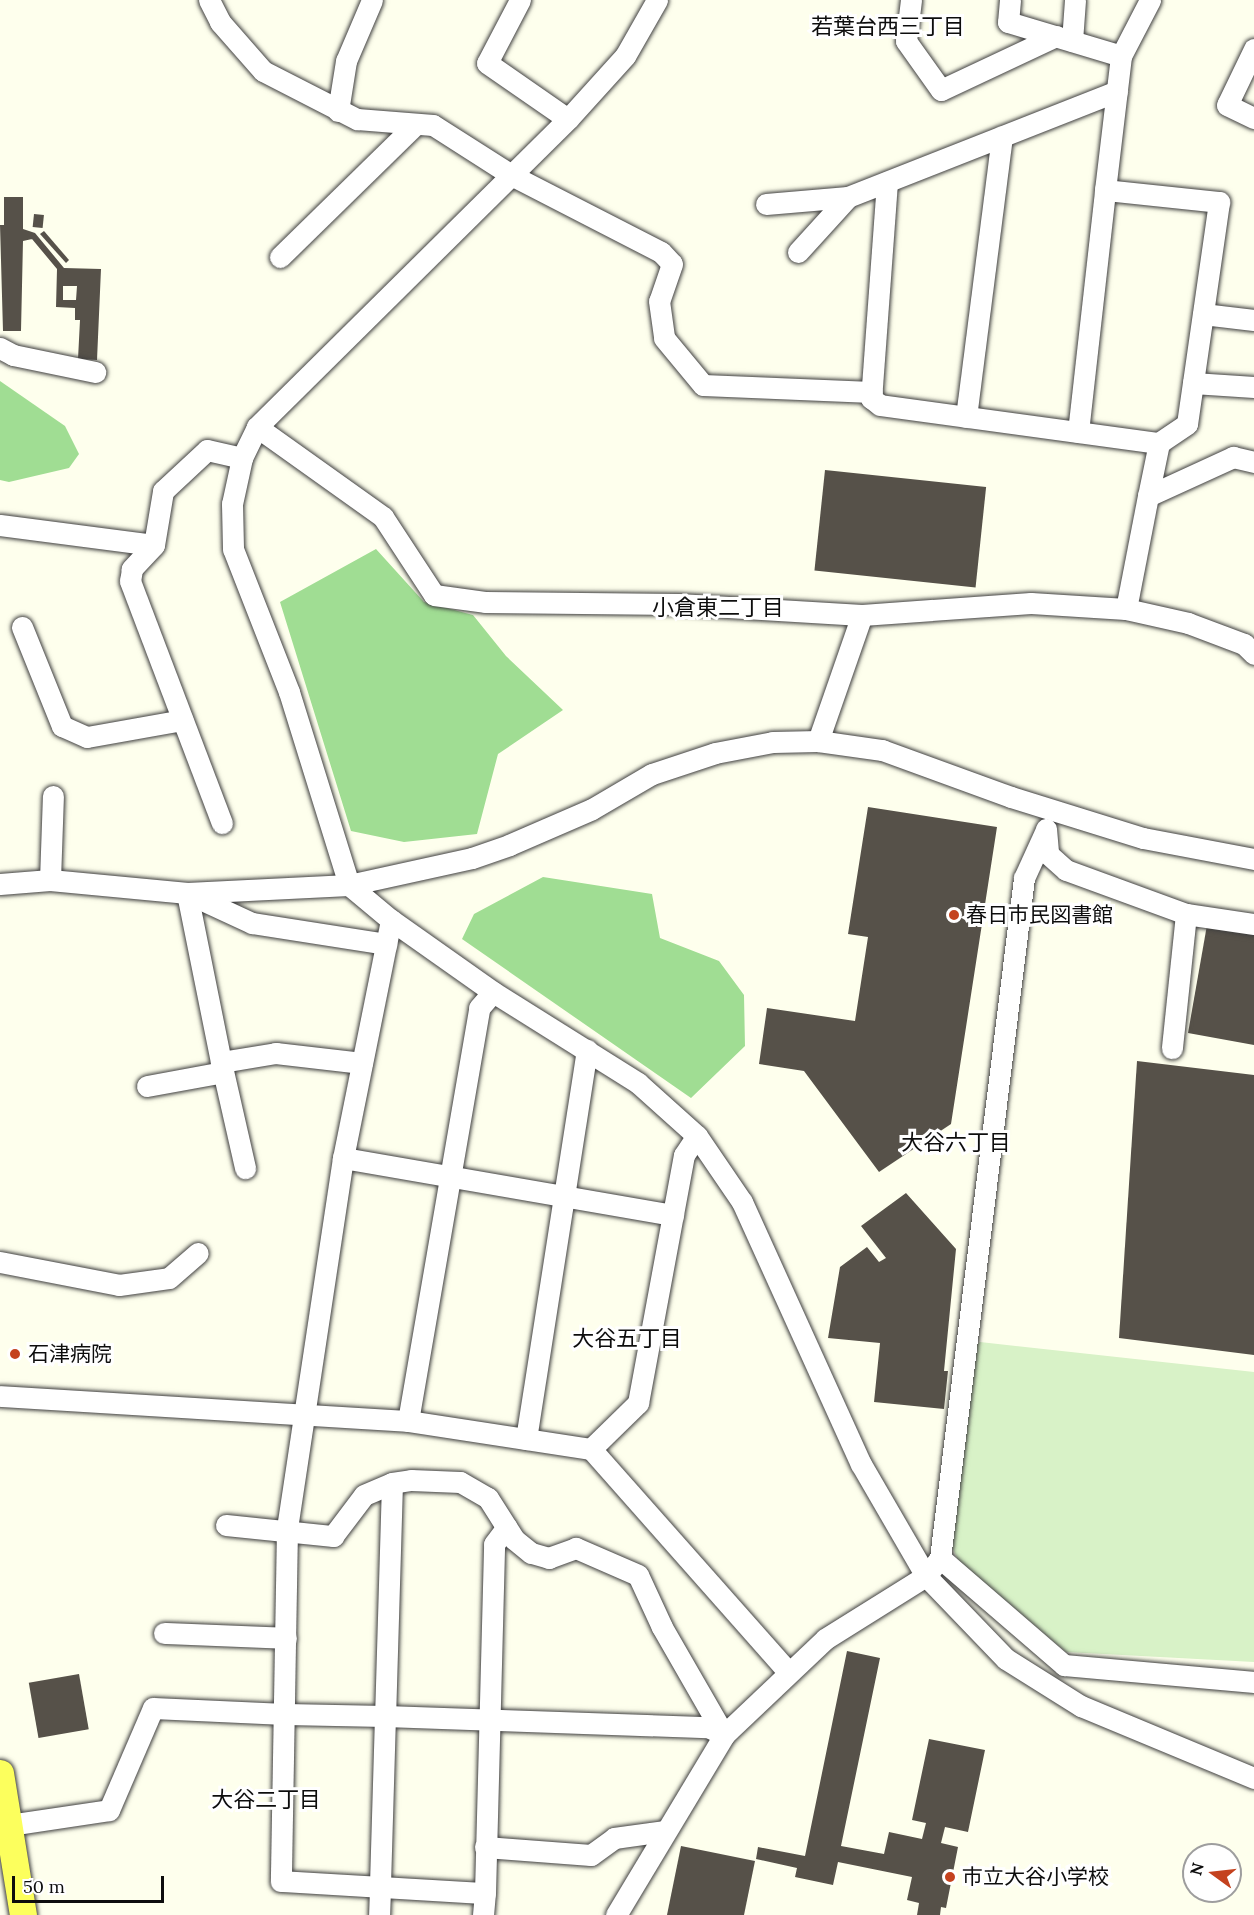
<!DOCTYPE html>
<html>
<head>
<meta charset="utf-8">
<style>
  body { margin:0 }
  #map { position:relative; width:1254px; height:1915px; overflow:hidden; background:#feffed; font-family:Lora,"Noto Sans JP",serif }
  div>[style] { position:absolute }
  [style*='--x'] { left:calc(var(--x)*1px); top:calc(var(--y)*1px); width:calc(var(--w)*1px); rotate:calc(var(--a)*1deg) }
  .forest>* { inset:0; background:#a0dd93 }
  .pitch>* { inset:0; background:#d8f2c7 }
  .building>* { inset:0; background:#565149; transform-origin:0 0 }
  .roads { filter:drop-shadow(0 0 2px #404040) drop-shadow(0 0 2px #404040) }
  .minor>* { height:21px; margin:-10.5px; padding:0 10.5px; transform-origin:10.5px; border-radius:10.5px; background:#fff }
  .major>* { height:27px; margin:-13.5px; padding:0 13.5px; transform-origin:13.5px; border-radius:13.5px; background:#fcff5d }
  .dots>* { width:16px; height:16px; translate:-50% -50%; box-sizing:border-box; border:3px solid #fff; border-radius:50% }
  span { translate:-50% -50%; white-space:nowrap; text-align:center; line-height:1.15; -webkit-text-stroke:6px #fff; paint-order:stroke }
  .poi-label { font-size:21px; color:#0d0d0d }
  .left { translate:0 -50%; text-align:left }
  .neighbourhood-label { font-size:22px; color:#0d0d0d }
  .north { position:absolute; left:1182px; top:1843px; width:60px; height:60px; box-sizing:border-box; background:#fff; border:2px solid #9e9e9e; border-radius:50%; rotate:285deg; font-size:16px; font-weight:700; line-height:24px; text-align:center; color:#0d0d0d }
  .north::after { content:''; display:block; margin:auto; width:21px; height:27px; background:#c4421e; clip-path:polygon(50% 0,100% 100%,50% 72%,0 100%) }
  .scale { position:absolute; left:12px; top:1876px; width:152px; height:27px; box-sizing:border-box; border:3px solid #0d0d0d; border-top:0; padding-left:8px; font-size:18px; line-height:21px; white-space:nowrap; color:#0d0d0d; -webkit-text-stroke:4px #fff; paint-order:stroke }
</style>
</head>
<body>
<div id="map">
  <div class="forest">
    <div style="clip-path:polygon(0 381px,65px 426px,79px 454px,69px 468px,9px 482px,0 480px)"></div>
    <div style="clip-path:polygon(376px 549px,424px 602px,473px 615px,506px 656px,563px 710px,498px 754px,477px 834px,404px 842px,351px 831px,280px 602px)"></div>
    <div style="clip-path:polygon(543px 877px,652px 894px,660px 938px,719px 961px,744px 995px,745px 1046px,691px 1098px,462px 939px,474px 914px)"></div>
  </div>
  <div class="pitch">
    <div style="clip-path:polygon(980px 1342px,1254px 1372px,1254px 1662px,1066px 1652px,958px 1560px,950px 1542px,972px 1348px)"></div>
  </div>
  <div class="building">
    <div style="clip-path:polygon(evenodd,4px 197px,23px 197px,23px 229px,35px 233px,64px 268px,101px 269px,97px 360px,78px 359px,80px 320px,75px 320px,75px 308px,56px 307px,57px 269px,32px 239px,23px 241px,21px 331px,3px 331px,0 225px,4px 225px,4px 197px,63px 286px,77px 286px,76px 300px,63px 300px,63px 286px)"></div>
    <div style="left:34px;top:214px;width:10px;height:13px;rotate:6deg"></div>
    <div style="clip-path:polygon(44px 231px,69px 260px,66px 263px,40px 234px)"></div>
    <div style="left:825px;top:470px;width:162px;height:101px;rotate:6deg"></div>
    <div style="clip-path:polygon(868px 807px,997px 827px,951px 1124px,879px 1172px,804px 1071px,759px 1064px,767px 1008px,855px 1021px,868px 937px,848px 934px)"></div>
    <div style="clip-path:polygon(1207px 925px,1254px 933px,1254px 1045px,1188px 1033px)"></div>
    <div style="clip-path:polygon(1137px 1061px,1254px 1075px,1254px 1355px,1119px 1338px)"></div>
    <div style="clip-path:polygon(906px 1193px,956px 1249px,944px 1371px,948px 1371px,944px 1409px,874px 1402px,880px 1343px,828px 1338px,840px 1267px,867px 1247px,879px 1262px,886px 1258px,861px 1226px)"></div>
    <div style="clip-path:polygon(847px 1651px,880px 1658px,841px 1846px,884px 1854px,889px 1832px,922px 1839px,926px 1823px,912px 1820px,929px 1739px,985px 1750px,968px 1832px,945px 1827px,941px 1843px,958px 1847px,946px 1908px,941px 1907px,940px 1915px,917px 1915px,919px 1903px,907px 1900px,912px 1877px,838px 1862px,833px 1885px,795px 1877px,797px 1868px,756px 1859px,758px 1847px,805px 1856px)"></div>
    <div style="left:79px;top:1674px;width:56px;height:51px;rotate:80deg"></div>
    <div style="clip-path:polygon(681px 1846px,755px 1861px,744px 1915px,667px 1915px)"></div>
  </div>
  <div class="roads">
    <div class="minor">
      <div style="--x:209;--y:0;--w:25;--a:63"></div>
      <div style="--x:220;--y:22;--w:65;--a:48.7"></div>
      <div style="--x:263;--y:71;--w:106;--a:27.1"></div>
      <div style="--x:357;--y:119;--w:76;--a:4.5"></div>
      <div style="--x:433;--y:125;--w:95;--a:32.5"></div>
      <div style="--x:513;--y:176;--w:166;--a:27.2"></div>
      <div style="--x:661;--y:252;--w:16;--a:47"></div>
      <div style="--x:672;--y:264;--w:39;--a:109"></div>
      <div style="--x:659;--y:301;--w:37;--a:82"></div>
      <div style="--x:664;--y:338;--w:61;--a:50.3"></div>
      <div style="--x:703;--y:385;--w:169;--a:2.4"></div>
      <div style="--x:520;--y:0;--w:71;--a:117.6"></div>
      <div style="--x:487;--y:63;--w:98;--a:34.7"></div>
      <div style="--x:657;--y:0;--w:64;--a:119.7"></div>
      <div style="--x:625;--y:56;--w:85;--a:132.1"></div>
      <div style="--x:568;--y:119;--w:438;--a:135.3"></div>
      <div style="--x:257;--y:427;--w:34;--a:116"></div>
      <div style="--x:242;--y:458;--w:47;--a:102.3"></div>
      <div style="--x:232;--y:504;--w:45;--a:88.7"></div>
      <div style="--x:233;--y:549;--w:154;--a:68.6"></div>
      <div style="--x:289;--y:692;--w:202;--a:72.7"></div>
      <div style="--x:349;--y:885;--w:55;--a:39.8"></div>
      <div style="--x:391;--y:920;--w:125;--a:35.2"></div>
      <div style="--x:493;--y:992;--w:171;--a:32.1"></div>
      <div style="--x:638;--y:1083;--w:79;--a:41.9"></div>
      <div style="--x:697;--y:1136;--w:80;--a:55.7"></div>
      <div style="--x:742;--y:1202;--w:288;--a:65.6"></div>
      <div style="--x:861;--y:1464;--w:129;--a:59.9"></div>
      <div style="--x:926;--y:1576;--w:115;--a:46.1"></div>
      <div style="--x:1006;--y:1659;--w:89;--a:32.1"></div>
      <div style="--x:1081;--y:1706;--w:187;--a:22.6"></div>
      <div style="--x:911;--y:0;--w:41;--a:97"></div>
      <div style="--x:906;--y:41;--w:60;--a:54.5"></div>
      <div style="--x:941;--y:90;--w:127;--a:-25.2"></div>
      <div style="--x:1010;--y:0;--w:22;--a:95"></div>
      <div style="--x:1008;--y:22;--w:118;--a:16.7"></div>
      <div style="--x:1121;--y:56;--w:135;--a:96.8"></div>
      <div style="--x:1105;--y:190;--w:115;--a:6"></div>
      <div style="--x:1219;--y:202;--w:224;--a:98.2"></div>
      <div style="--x:1187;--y:424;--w:34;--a:146"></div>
      <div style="--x:1159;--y:443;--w:54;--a:101.7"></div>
      <div style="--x:1148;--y:496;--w:94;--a:-24.6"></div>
      <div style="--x:1233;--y:457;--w:22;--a:13"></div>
      <div style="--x:1072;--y:41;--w:41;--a:-85.8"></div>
      <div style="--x:1254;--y:49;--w:62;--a:115.7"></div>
      <div style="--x:1227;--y:105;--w:30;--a:26"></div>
      <div style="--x:1121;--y:56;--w:63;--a:-62.6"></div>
      <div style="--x:338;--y:111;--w:51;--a:-80.9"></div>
      <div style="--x:346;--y:61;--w:66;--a:-66.9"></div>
      <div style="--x:887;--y:182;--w:217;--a:94.2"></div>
      <div style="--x:871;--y:398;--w:11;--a:38"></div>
      <div style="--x:880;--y:405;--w:282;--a:7.8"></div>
      <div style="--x:766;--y:204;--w:82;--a:-4.9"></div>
      <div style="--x:798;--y:252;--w:74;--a:-47.7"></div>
      <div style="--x:848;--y:197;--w:289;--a:-21.5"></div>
      <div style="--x:280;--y:257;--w:189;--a:-44.4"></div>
      <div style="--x:1203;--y:314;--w:51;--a:6.7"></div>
      <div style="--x:0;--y:348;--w:15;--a:28"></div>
      <div style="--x:13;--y:355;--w:84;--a:11.7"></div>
      <div style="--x:1193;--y:383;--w:61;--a:3.8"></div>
      <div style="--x:966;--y:417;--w:283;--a:-82.7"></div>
      <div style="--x:257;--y:427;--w:155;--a:35.5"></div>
      <div style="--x:383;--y:517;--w:93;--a:56.8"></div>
      <div style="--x:434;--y:595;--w:51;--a:7.8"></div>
      <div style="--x:485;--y:602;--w:193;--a:0.6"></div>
      <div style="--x:678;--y:604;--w:184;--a:3.4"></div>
      <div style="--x:862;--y:615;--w:169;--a:-4.1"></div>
      <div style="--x:1031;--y:603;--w:95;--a:3.6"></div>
      <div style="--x:1126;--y:609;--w:64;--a:12.7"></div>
      <div style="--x:1188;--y:623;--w:60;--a:20.6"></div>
      <div style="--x:1244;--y:644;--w:14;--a:45"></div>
      <div style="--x:1078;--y:432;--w:244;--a:-83.6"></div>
      <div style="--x:0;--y:525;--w:155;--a:7.4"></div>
      <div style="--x:154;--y:545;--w:55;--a:-80.5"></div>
      <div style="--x:163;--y:491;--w:60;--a:-43"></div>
      <div style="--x:207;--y:450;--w:36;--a:13"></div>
      <div style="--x:154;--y:545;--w:33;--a:133"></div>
      <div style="--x:132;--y:569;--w:12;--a:99"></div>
      <div style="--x:130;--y:581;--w:259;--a:69.2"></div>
      <div style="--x:1126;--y:609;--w:115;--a:-79"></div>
      <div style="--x:22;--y:627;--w:107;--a:68"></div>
      <div style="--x:62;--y:726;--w:27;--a:24"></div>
      <div style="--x:87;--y:737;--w:97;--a:-10.1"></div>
      <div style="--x:818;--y:741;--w:133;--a:-70.8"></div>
      <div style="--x:1046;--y:829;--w:25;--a:85"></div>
      <div style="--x:1048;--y:854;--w:24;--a:42"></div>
      <div style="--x:1066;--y:870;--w:128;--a:20.1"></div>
      <div style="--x:1186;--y:914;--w:135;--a:96"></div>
      <div style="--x:50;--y:880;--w:84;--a:-88"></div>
      <div style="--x:0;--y:884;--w:50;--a:-4.6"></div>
      <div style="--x:50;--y:880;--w:138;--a:5.4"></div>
      <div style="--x:187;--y:893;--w:162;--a:-2.8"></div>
      <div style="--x:349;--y:885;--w:126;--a:-12.4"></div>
      <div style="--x:472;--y:858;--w:39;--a:-19"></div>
      <div style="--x:509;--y:845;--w:90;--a:-23.4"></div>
      <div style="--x:592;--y:809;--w:69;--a:-30.3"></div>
      <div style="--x:652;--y:774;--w:66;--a:-18.4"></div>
      <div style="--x:715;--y:753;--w:59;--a:-10.7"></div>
      <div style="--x:773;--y:742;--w:45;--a:-1.3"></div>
      <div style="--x:818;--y:741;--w:65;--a:8"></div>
      <div style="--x:882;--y:750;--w:137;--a:20"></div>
      <div style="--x:1011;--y:797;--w:138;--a:17.3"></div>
      <div style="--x:1143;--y:838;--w:113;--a:10.7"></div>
      <div style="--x:1186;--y:914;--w:69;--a:8.4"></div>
      <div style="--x:391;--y:920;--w:243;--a:101.4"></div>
      <div style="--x:343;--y:1158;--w:375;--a:98.6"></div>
      <div style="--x:287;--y:1529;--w:352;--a:91"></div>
      <div style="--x:281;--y:1881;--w:204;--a:3.4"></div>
      <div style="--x:485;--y:1893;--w:349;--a:-88.5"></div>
      <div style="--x:494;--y:1544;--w:21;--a:-53"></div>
      <div style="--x:221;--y:1062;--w:109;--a:77.2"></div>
      <div style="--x:362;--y:1063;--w:87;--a:-173.4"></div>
      <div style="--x:276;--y:1053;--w:56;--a:170.7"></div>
      <div style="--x:221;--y:1062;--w:172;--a:-101.4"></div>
      <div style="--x:187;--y:893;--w:72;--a:24.8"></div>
      <div style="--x:252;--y:923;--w:136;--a:8.9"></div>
      <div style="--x:147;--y:1086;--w:77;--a:-10.4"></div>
      <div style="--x:343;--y:1158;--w:335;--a:9.8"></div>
      <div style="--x:0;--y:1262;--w:121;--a:10.9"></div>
      <div style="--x:119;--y:1285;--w:50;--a:-8"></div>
      <div style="--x:169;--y:1278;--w:38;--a:-41"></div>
      <div style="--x:0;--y:1396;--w:409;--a:3.5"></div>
      <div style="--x:408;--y:1421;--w:185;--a:8.7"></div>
      <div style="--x:591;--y:1449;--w:298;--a:48.5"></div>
      <div style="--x:408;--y:1421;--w:419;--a:-80.2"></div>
      <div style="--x:479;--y:1008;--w:21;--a:-49"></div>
      <div style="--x:526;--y:1439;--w:394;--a:-81.1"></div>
      <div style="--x:591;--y:1449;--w:66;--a:-44.4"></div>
      <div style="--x:638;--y:1403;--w:252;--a:-79.5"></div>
      <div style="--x:684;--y:1155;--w:23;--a:-56"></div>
      <div style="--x:226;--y:1525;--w:108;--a:5.9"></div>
      <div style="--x:333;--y:1536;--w:51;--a:-52.9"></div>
      <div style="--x:364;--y:1495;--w:30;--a:-23"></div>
      <div style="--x:940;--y:1558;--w:164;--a:40.8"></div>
      <div style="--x:1064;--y:1665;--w:191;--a:5.1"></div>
      <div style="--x:164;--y:1633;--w:122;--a:2.3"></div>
      <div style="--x:9;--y:1825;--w:101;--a:-8.5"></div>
      <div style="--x:109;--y:1810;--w:111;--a:-66.7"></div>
      <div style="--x:153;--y:1708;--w:132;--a:2.6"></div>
      <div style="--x:285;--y:1714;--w:100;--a:1.1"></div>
      <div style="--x:385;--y:1716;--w:323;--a:2"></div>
      <div style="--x:708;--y:1727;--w:18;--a:27"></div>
      <div style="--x:724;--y:1735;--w:125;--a:-119.9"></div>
      <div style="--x:662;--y:1627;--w:57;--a:-114.8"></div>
      <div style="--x:638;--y:1575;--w:68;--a:-156.5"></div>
      <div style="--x:576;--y:1548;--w:29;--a:160"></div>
      <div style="--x:549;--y:1558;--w:19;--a:-164"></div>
      <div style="--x:531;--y:1553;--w:22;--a:-141"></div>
      <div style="--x:514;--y:1539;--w:49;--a:-122.4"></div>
      <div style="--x:488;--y:1498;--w:32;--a:-150"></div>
      <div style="--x:460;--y:1482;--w:49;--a:-177.7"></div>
      <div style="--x:411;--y:1480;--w:19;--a:171"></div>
      <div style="--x:392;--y:1483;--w:233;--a:91.7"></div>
      <div style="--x:385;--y:1716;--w:173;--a:91.7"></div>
      <div style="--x:380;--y:1889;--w:26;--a:92"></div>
      <div style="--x:485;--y:1847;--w:106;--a:4.3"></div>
      <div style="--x:591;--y:1855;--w:29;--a:-36"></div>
      <div style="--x:614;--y:1838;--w:50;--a:-8"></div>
      <div style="--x:483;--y:1915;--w:22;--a:-85"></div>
      <div style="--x:616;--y:1915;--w:210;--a:-59"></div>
      <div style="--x:724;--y:1735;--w:139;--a:-43.5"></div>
      <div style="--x:825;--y:1639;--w:119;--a:-32"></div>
      <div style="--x:926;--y:1576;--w:23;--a:-52"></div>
      <div style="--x:940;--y:1558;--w:685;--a:-82.96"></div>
      <div style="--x:1024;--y:878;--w:51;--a:-65.5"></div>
    </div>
    <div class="major">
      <div style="--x:0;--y:1773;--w:144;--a:80.8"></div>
    </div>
  </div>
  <div class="dots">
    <div style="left:954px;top:915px;background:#c4421e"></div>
    <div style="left:15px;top:1354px;background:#c4421e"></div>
    <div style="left:950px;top:1877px;background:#c4421e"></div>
  </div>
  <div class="poi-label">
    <span class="left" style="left:966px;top:915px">春日市民図書館</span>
    <span class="left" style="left:28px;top:1354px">石津病院</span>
    <span class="left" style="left:962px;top:1877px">市立大谷小学校</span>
  </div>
  <div class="neighbourhood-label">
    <span style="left:888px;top:27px">若葉台西三丁目</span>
    <span style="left:718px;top:608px">小倉東二丁目</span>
    <span style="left:956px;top:1143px">大谷六丁目</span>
    <span style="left:627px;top:1339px">大谷五丁目</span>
    <span style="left:266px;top:1800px">大谷二丁目</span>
  </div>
  <div class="north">N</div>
  <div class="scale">50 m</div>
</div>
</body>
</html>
